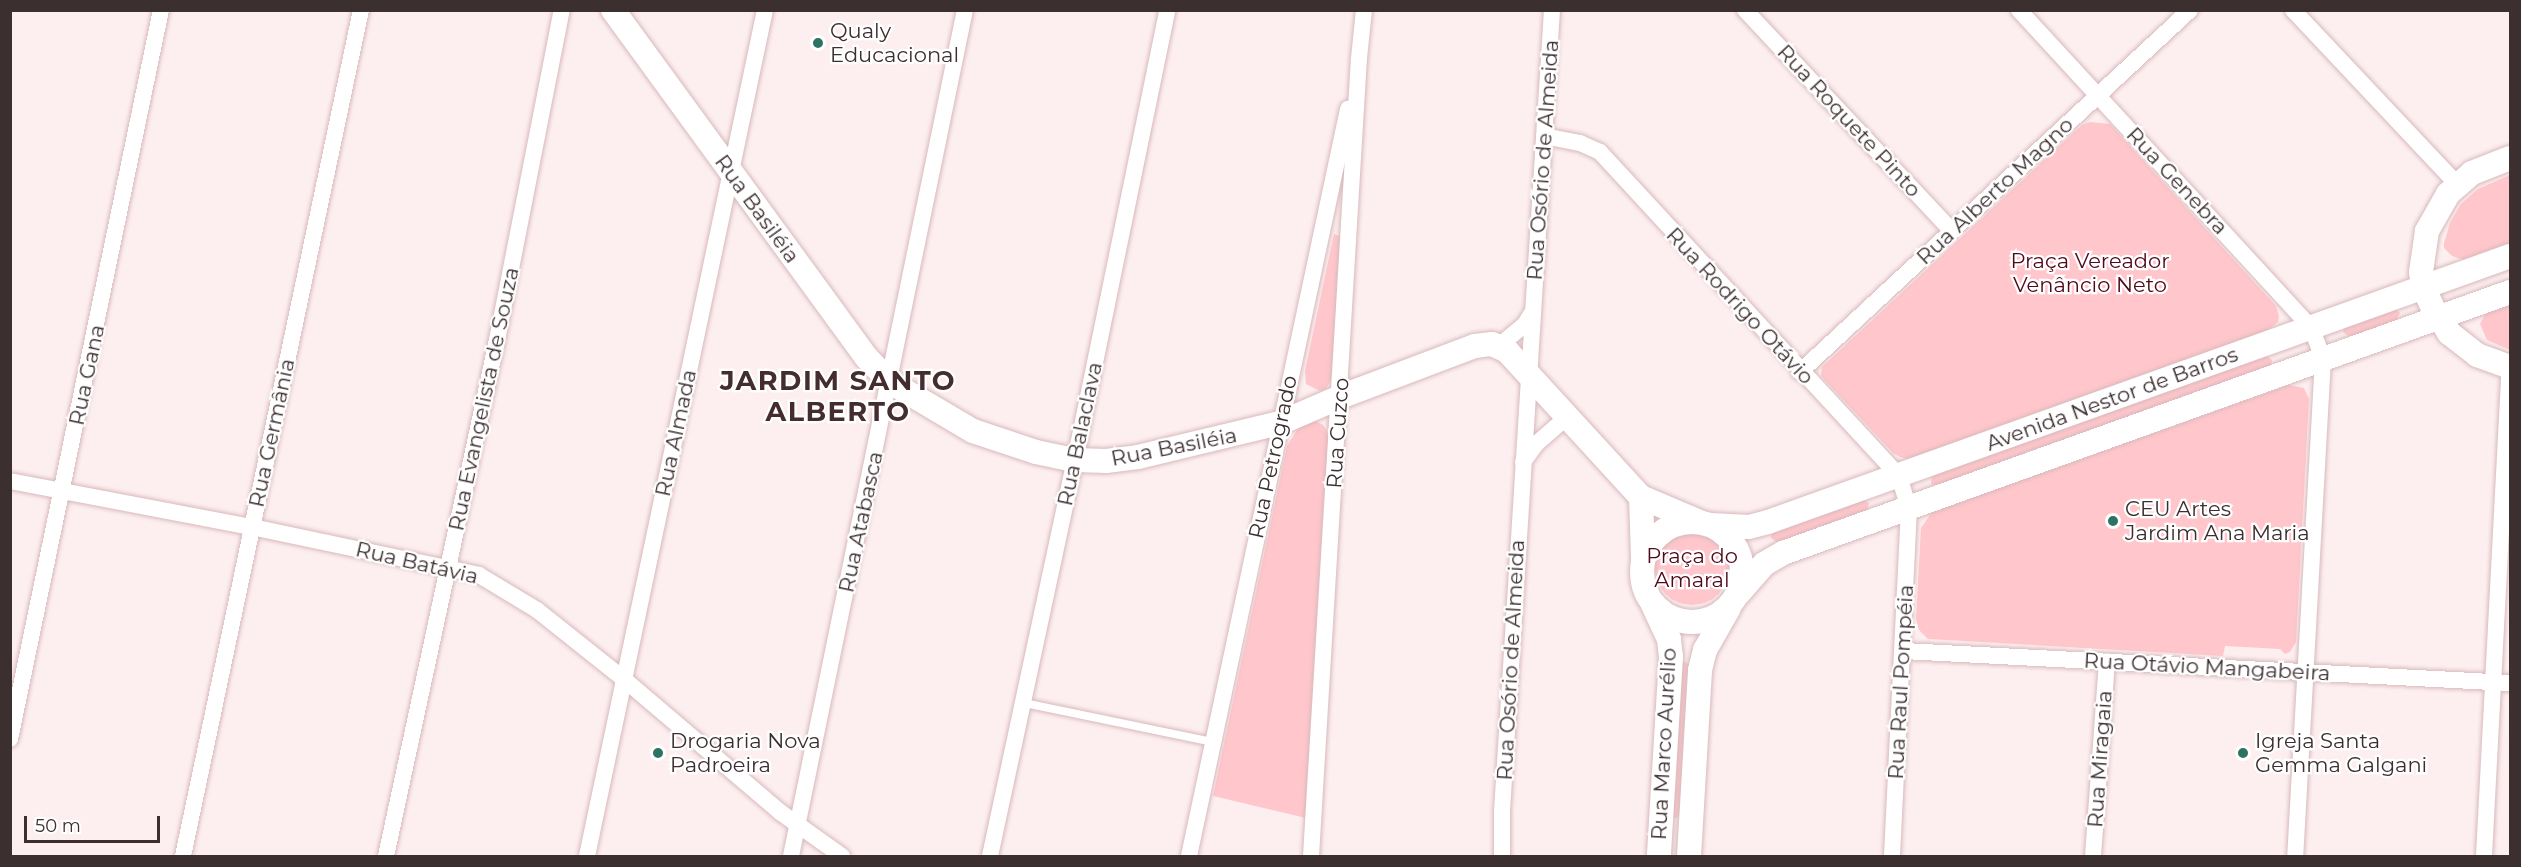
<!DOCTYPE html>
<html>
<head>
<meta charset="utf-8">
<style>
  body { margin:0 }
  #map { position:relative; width:2521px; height:867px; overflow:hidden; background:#fdeff0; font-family:Montserrat,sans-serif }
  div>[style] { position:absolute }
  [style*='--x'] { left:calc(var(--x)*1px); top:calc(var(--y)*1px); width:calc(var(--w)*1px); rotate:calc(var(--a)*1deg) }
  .green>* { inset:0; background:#ffc7cc }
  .round { border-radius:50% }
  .roads { filter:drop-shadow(0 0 2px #d8b9bb) drop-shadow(0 0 2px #d8b9bb) }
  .lane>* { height:8px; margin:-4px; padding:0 4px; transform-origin:4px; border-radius:4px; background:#fff }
  .street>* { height:16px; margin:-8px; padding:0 8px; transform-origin:8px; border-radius:8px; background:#fff }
  .secondary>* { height:24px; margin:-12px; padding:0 12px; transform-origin:12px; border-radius:12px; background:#fff }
  .secondary>.ring { margin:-12px; padding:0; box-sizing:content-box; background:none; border:24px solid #fff; border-radius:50% }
  .dots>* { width:16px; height:16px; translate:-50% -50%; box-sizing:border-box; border:3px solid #fff; border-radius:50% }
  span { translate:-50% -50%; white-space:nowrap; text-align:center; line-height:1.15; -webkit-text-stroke:4.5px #fff; paint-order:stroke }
  .poi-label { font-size:21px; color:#3c2f30 }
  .left { translate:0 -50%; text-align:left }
  .street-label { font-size:21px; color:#3c2f30 }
  .park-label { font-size:21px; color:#50091b }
  .district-label { font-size:27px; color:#452d2f; font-weight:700; letter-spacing:1.5px }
  .frame { position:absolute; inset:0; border:12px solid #3c2f30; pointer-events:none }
  .scale { position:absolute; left:24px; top:816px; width:136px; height:27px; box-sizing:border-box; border:3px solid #3c2f30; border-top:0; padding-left:8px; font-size:18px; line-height:21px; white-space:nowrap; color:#3c2f30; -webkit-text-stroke:4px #fff; paint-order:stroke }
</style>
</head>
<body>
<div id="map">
  <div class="green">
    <div style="clip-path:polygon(2090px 122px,2110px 124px,2276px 306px,2279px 316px,2278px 322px,2268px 330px,1909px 459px,1900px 457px,1893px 453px,1821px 376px,1822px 367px,2082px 125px)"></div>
    <div style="clip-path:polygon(2510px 175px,2510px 243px,2464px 260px,2452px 256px,2444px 248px,2444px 243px,2450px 223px,2461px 204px,2478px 189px)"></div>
    <div style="clip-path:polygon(1334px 234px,1340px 236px,1332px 378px,1326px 389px,1320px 391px,1306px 384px,1305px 371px)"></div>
    <div style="clip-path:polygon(2510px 301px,2510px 350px,2487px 340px,2480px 324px,2488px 309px)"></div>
    <div style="clip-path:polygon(2396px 309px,2400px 313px,2396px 321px,2350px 337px,2343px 332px,2344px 328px)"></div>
    <div style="clip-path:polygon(2265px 355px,2272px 360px,2271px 365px,1937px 486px,1931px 484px,1932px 475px)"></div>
    <div style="clip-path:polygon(2289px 385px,2304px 388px,2309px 399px,2296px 642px,2290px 652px,2285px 654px,2280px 649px,2225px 646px,2223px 656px,1928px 639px,1919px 630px,1916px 619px,1921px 528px,1932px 512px)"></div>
    <div style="clip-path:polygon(1316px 421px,1323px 425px,1329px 434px,1306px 818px,1213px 796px,1287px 446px,1300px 425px)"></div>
    <div style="clip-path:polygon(1862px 499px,1869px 503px,1867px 511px,1778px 543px,1771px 538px,1771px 533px)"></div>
    <div class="round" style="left:1655px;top:531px;width:74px;height:74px"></div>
    <div style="clip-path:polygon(1685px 662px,1690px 665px,1681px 815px,1676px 818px,1672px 816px,1681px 664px)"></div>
  </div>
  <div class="roads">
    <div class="lane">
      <div style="--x:1024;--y:703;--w:193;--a:11.7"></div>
    </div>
    <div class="street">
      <div style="--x:1745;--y:10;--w:303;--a:46.9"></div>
      <div style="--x:2019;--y:10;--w:431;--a:47.4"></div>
      <div style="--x:2311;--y:327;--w:34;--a:69"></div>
      <div style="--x:2323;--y:359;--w:498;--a:93.2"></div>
      <div style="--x:2293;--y:10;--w:239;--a:46.7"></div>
      <div style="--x:1544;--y:136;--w:37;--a:11"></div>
      <div style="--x:1580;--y:143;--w:22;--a:24"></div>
      <div style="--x:1600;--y:152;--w:441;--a:47.3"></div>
      <div style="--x:1899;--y:476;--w:34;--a:73"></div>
      <div style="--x:1909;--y:508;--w:348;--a:92.8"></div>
      <div style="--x:1499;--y:346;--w:34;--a:-40"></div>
      <div style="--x:1525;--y:324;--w:15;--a:-58"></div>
      <div style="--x:1800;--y:372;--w:532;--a:-42.87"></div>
      <div style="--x:1523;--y:462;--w:22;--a:-54"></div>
      <div style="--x:1536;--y:444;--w:40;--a:-41"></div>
      <div style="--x:10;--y:481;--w:246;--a:10.8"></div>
      <div style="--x:252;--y:527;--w:232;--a:11.9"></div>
      <div style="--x:479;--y:575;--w:68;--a:31.1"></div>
      <div style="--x:537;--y:610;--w:112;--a:38.5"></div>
      <div style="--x:625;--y:680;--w:204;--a:40.4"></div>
      <div style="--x:780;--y:812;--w:76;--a:35.4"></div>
      <div style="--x:1904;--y:651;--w:607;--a:3.02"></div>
      <div style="--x:10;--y:739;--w:744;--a:-78.3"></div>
      <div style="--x:183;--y:856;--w:865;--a:-78.12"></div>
      <div style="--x:386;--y:856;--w:528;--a:-77.86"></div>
      <div style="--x:497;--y:340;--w:336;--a:-78.9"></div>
      <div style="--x:587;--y:856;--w:865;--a:-78.12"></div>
      <div style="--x:791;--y:856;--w:864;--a:-78.38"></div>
      <div style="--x:990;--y:856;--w:405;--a:-77.9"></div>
      <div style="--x:1075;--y:460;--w:459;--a:-78.4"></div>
      <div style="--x:1189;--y:856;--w:764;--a:-77.98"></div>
      <div style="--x:1311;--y:856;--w:799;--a:-86.56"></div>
      <div style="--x:1359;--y:58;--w:48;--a:-84.1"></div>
      <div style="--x:1502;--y:856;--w:45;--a:-90"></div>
      <div style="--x:1502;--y:811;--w:803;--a:-86.43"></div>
      <div style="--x:2093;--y:856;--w:195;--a:-85.9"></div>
      <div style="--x:2484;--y:856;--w:490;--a:-87"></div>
    </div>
    <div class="secondary">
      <div style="--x:613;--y:10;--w:431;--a:53.9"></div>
      <div style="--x:867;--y:358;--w:33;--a:46"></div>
      <div style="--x:890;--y:382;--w:96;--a:30.6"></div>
      <div style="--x:973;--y:431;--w:66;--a:18.4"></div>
      <div style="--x:1036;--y:452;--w:40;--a:12"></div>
      <div style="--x:1075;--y:460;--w:31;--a:2"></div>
      <div style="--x:1106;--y:461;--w:32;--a:-7"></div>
      <div style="--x:1138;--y:457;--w:146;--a:-13.5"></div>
      <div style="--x:1280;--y:423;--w:65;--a:-23.4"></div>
      <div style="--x:1340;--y:397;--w:144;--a:-20.7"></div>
      <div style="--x:1475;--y:346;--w:17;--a:-7"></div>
      <div style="--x:1492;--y:344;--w:17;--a:25"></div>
      <div style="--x:1507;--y:351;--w:198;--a:47.5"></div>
      <div style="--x:1641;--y:497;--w:64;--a:23"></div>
      <div style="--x:2510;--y:158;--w:41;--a:158.5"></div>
      <div style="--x:2472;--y:173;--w:32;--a:139"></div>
      <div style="--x:2448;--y:194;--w:43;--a:119.6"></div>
      <div style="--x:2427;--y:231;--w:41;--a:98.3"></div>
      <div style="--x:2421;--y:272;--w:14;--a:82"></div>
      <div style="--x:2423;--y:286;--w:24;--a:66"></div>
      <div style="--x:2433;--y:308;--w:30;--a:57"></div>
      <div style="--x:2449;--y:333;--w:36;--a:38"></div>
      <div style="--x:2477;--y:355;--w:35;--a:20"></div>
      <div style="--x:1641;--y:497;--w:61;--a:88.1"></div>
      <div class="ring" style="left:1642px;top:522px;width:76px;height:76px"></div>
      <div style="--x:1711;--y:525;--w:38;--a:3"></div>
      <div style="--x:1749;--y:527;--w:20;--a:-15"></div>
      <div style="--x:1768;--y:522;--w:788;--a:-19.72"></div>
      <div style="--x:1739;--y:593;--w:38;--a:-49"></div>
      <div style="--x:1764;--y:564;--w:22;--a:-30"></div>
      <div style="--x:1783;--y:553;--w:772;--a:-19.75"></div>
      <div style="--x:1653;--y:605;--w:38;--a:65"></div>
      <div style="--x:1669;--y:639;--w:18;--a:84"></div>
      <div style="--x:1671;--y:657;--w:199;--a:93.5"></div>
      <div style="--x:1689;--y:856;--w:186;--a:-86.6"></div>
      <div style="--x:1700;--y:670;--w:21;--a:-76"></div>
      <div style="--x:1705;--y:650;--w:48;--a:-60.3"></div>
    </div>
  </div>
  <div class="dots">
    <div style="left:818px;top:43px;background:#2e7264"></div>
    <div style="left:2113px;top:521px;background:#2e7264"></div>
    <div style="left:658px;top:753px;background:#2e7264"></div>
    <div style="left:2243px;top:753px;background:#2e7264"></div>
  </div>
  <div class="poi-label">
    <span class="left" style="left:830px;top:43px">Qualy<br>Educacional</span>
    <span class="left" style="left:2125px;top:521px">CEU Artes<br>Jardim Ana Maria</span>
    <span class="left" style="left:670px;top:753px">Drogaria Nova<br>Padroeira</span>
    <span class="left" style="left:2255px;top:753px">Igreja Santa<br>Gemma Galgani</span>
  </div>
  <div class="street-label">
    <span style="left:1849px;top:121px;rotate:47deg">Rua Roquete Pinto</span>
    <span style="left:1543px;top:160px;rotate:-86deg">Rua Osório de Almeida</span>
    <span style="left:2177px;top:181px;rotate:47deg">Rua Genebra</span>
    <span style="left:1995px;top:191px;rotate:-43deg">Rua Alberto Magno</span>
    <span style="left:757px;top:209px;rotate:54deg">Rua Basiléia</span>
    <span style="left:1740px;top:306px;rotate:47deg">Rua Rodrigo Otávio</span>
    <span style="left:87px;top:375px;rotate:-78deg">Rua Gana</span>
    <span style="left:484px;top:399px;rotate:-78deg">Rua Evangelista de Souza</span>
    <span style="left:2112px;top:399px;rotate:-20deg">Avenida Nestor de Barros</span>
    <span style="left:272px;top:433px;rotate:-78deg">Rua Germânia</span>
    <span style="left:676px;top:433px;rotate:-78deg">Rua Almada</span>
    <span style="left:1338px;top:433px;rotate:-86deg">Rua Cuzco</span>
    <span style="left:1080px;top:434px;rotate:-78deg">Rua Balaclava</span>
    <span style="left:1174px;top:447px;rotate:-11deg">Rua Basiléia</span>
    <span style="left:1273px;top:457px;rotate:-78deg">Rua Petrogrado</span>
    <span style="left:861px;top:522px;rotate:-78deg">Rua Atabasca</span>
    <span style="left:417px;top:563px;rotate:13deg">Rua Batávia</span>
    <span style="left:1511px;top:660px;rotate:-87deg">Rua Osório de Almeida</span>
    <span style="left:2207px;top:667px;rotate:3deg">Rua Otávio Mangabeira</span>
    <span style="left:1901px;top:682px;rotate:-87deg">Rua Raul Pompéia</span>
    <span style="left:1664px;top:744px;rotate:-87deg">Rua Marco Aurélio</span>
    <span style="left:2100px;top:759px;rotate:-86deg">Rua Miragaia</span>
  </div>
  <div class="park-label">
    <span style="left:2090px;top:273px">Praça Vereador<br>Venâncio Neto</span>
    <span style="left:1692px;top:568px">Praça do<br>Amaral</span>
  </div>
  <div class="district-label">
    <span style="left:838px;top:396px">JARDIM SANTO<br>ALBERTO</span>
  </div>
  <div class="frame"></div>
  <div class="scale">50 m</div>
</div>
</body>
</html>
